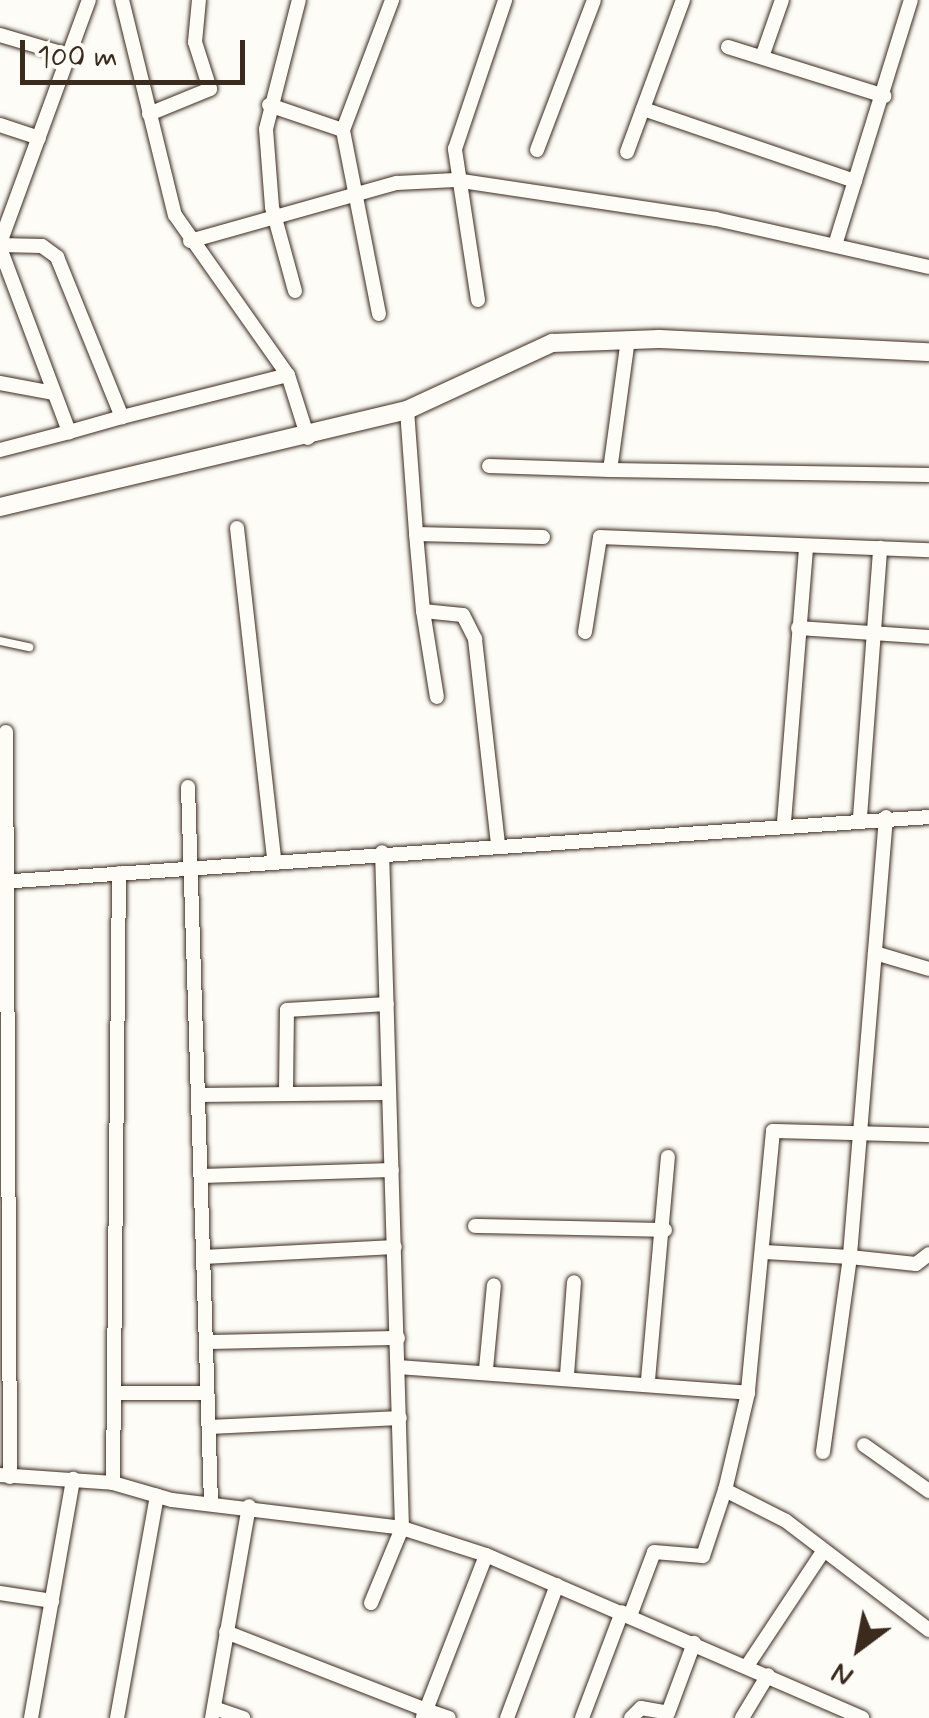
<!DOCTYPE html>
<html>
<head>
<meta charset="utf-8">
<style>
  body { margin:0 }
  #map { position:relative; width:929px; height:1718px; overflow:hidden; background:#fdfcf7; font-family:Mynerve,sans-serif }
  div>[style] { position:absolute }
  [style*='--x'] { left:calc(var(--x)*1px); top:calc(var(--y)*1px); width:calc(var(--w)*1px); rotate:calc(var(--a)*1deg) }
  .roads { filter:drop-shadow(0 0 2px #3b2a1e) drop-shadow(0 0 2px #3b2a1e) }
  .service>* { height:8px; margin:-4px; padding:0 4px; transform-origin:4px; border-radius:4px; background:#fdfcf7 }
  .minor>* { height:14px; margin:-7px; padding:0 7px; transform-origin:7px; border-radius:7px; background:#fdfcf7 }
  .tertiary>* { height:18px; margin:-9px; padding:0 9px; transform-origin:9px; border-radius:9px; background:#fdfcf7 }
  span { translate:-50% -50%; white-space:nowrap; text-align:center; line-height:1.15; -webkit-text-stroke:9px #fdfcf7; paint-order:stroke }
  .north { position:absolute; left:809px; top:1598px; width:100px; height:100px; -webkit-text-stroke:8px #fdfcf7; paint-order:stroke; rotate:212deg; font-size:28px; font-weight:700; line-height:40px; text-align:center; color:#3b2a1e }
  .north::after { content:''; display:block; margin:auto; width:35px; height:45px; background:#3b2a1e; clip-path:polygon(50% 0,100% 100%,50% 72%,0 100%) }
  .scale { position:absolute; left:20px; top:40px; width:225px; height:45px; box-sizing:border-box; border:5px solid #3b2a1e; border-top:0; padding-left:12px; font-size:30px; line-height:35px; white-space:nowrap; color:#3b2a1e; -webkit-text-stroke:8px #fdfcf7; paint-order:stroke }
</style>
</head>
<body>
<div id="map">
  <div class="roads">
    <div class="service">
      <div style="--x:0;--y:641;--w:30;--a:12"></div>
    </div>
    <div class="minor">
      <div style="--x:122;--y:0;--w:221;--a:76.2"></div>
      <div style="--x:175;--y:215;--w:196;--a:54.8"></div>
      <div style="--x:288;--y:375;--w:66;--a:72.4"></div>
      <div style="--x:0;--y:35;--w:74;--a:16.5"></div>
      <div style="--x:728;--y:47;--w:164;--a:17.4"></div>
      <div style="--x:762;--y:57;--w:60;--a:-70.7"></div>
      <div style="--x:269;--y:105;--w:78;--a:18.7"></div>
      <div style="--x:643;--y:109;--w:224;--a:18.8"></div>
      <div style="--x:149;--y:114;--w:66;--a:-22.3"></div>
      <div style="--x:210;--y:89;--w:49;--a:-107.7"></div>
      <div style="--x:195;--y:42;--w:42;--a:-84.6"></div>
      <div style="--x:0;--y:125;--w:41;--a:18.4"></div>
      <div style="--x:537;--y:150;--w:160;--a:-69.2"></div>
      <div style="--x:627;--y:152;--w:162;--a:-69.8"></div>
      <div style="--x:190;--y:241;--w:215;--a:-15.7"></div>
      <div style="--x:397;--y:183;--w:58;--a:-3"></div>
      <div style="--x:455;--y:180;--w:264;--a:8.5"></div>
      <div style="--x:716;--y:219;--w:218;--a:12.7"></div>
      <div style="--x:836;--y:242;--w:253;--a:-72.8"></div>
      <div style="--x:0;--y:243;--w:259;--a:-69.9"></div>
      <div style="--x:0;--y:245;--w:42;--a:1.4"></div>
      <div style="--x:42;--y:246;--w:19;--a:36"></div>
      <div style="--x:57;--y:257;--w:173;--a:67.9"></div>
      <div style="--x:122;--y:417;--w:171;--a:-14.2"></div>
      <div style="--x:0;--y:248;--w:197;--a:69.4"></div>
      <div style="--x:69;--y:432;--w:55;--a:-15.8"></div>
      <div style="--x:295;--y:291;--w:87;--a:-105.3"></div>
      <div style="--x:272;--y:207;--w:78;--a:-94.4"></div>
      <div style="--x:266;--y:129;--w:133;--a:-75.7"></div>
      <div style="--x:478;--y:300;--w:153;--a:-98.7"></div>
      <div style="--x:455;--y:149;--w:157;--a:-71.4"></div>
      <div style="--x:379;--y:314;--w:187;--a:-101.1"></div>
      <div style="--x:343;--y:130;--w:139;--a:-69.3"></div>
      <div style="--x:628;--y:339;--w:132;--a:97.8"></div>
      <div style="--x:610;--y:470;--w:319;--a:0.9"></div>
      <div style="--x:0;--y:383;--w:55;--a:10.5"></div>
      <div style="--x:407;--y:410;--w:124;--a:85.8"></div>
      <div style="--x:416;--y:534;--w:127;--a:1.4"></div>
      <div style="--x:0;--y:450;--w:71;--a:-14.6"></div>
      <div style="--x:489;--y:466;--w:121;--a:1.9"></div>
      <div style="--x:237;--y:528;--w:334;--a:83.6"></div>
      <div style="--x:416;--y:534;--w:77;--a:84.8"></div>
      <div style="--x:423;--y:611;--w:40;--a:5.7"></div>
      <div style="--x:463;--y:615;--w:27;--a:63"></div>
      <div style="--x:475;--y:639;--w:206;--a:83.6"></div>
      <div style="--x:423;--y:611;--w:87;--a:80.8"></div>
      <div style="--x:798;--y:628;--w:131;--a:3.9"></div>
      <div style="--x:585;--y:632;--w:96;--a:-81"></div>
      <div style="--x:600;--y:537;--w:329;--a:2.3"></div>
      <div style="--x:6;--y:732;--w:745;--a:89.69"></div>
      <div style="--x:188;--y:787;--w:716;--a:88.16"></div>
      <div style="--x:860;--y:817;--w:270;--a:-85.7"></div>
      <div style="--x:886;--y:817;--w:441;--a:94.7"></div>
      <div style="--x:850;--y:1257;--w:66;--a:6.1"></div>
      <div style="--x:916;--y:1264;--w:16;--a:-38"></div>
      <div style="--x:784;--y:822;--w:272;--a:-85.4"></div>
      <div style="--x:0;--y:882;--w:931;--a:-4"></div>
      <div style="--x:875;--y:953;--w:56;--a:16.5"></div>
      <div style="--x:286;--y:1091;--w:81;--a:-89.3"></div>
      <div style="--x:287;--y:1010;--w:100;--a:-3.4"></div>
      <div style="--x:198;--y:1095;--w:191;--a:-0.6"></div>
      <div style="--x:929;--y:1135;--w:156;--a:-178.5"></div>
      <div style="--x:773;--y:1131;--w:263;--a:95.5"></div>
      <div style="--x:748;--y:1393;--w:100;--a:103.3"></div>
      <div style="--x:725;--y:1490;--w:68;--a:26.9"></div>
      <div style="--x:786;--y:1521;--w:180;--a:37.3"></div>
      <div style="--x:201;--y:1176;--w:191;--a:-1.8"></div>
      <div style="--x:475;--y:1226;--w:190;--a:1.2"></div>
      <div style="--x:765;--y:1252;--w:85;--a:3.4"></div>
      <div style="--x:850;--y:1257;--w:197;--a:97.9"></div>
      <div style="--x:203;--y:1257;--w:192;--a:-3"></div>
      <div style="--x:206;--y:1342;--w:192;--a:-1.2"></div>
      <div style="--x:398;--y:1367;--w:351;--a:4.2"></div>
      <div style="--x:486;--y:1369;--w:84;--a:-84.6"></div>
      <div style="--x:567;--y:1375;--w:93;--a:-85.7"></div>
      <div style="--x:648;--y:1380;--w:224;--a:-84.9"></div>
      <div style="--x:115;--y:1393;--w:92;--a:0"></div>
      <div style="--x:209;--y:1427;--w:191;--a:-2.7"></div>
      <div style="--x:864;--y:1445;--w:80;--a:35.3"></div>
      <div style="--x:0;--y:1475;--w:113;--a:4"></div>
      <div style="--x:113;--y:1483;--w:61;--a:16.1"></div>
      <div style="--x:172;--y:1500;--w:232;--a:6.9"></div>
      <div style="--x:402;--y:1528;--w:88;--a:17.8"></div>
      <div style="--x:486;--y:1555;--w:410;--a:23.4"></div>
      <div style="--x:113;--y:1483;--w:610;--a:-89.44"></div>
      <div style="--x:0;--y:1593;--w:53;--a:8.7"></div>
      <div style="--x:371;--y:1603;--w:81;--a:-67.5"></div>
      <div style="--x:402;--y:1528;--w:676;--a:-91.69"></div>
      <div style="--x:630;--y:1616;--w:68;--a:-69.4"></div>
      <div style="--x:654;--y:1552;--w:49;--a:4.7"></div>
      <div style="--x:703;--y:1556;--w:70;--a:-71.6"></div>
      <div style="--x:226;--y:1632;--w:215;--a:21.3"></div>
      <div style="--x:426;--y:1710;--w:166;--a:-68.8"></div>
      <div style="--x:747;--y:1666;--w:139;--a:-56.4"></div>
      <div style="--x:214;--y:1708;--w:31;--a:19"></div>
      <div style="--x:423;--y:1717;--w:8;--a:-67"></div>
      <div style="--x:426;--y:1710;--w:24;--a:19"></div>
      <div style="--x:31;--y:1718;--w:243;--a:-80"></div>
      <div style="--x:117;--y:1718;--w:226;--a:-79.8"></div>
      <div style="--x:212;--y:1718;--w:215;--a:-80.1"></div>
      <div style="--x:507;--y:1718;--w:142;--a:-69.4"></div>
      <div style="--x:582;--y:1718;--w:113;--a:-69.3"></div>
      <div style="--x:631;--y:1718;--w:14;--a:-45"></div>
      <div style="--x:641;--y:1708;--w:27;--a:10"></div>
      <div style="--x:668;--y:1713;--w:75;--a:-69.6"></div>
      <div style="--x:742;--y:1718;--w:50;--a:-58.8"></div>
    </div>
    <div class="tertiary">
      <div style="--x:0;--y:507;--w:418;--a:-13.4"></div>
      <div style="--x:407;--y:410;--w:160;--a:-24.8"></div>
      <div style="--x:552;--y:343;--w:107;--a:-2.1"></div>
      <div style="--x:659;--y:339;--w:270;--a:2.8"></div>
    </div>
  </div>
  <div class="north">N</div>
  <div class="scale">100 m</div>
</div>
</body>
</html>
